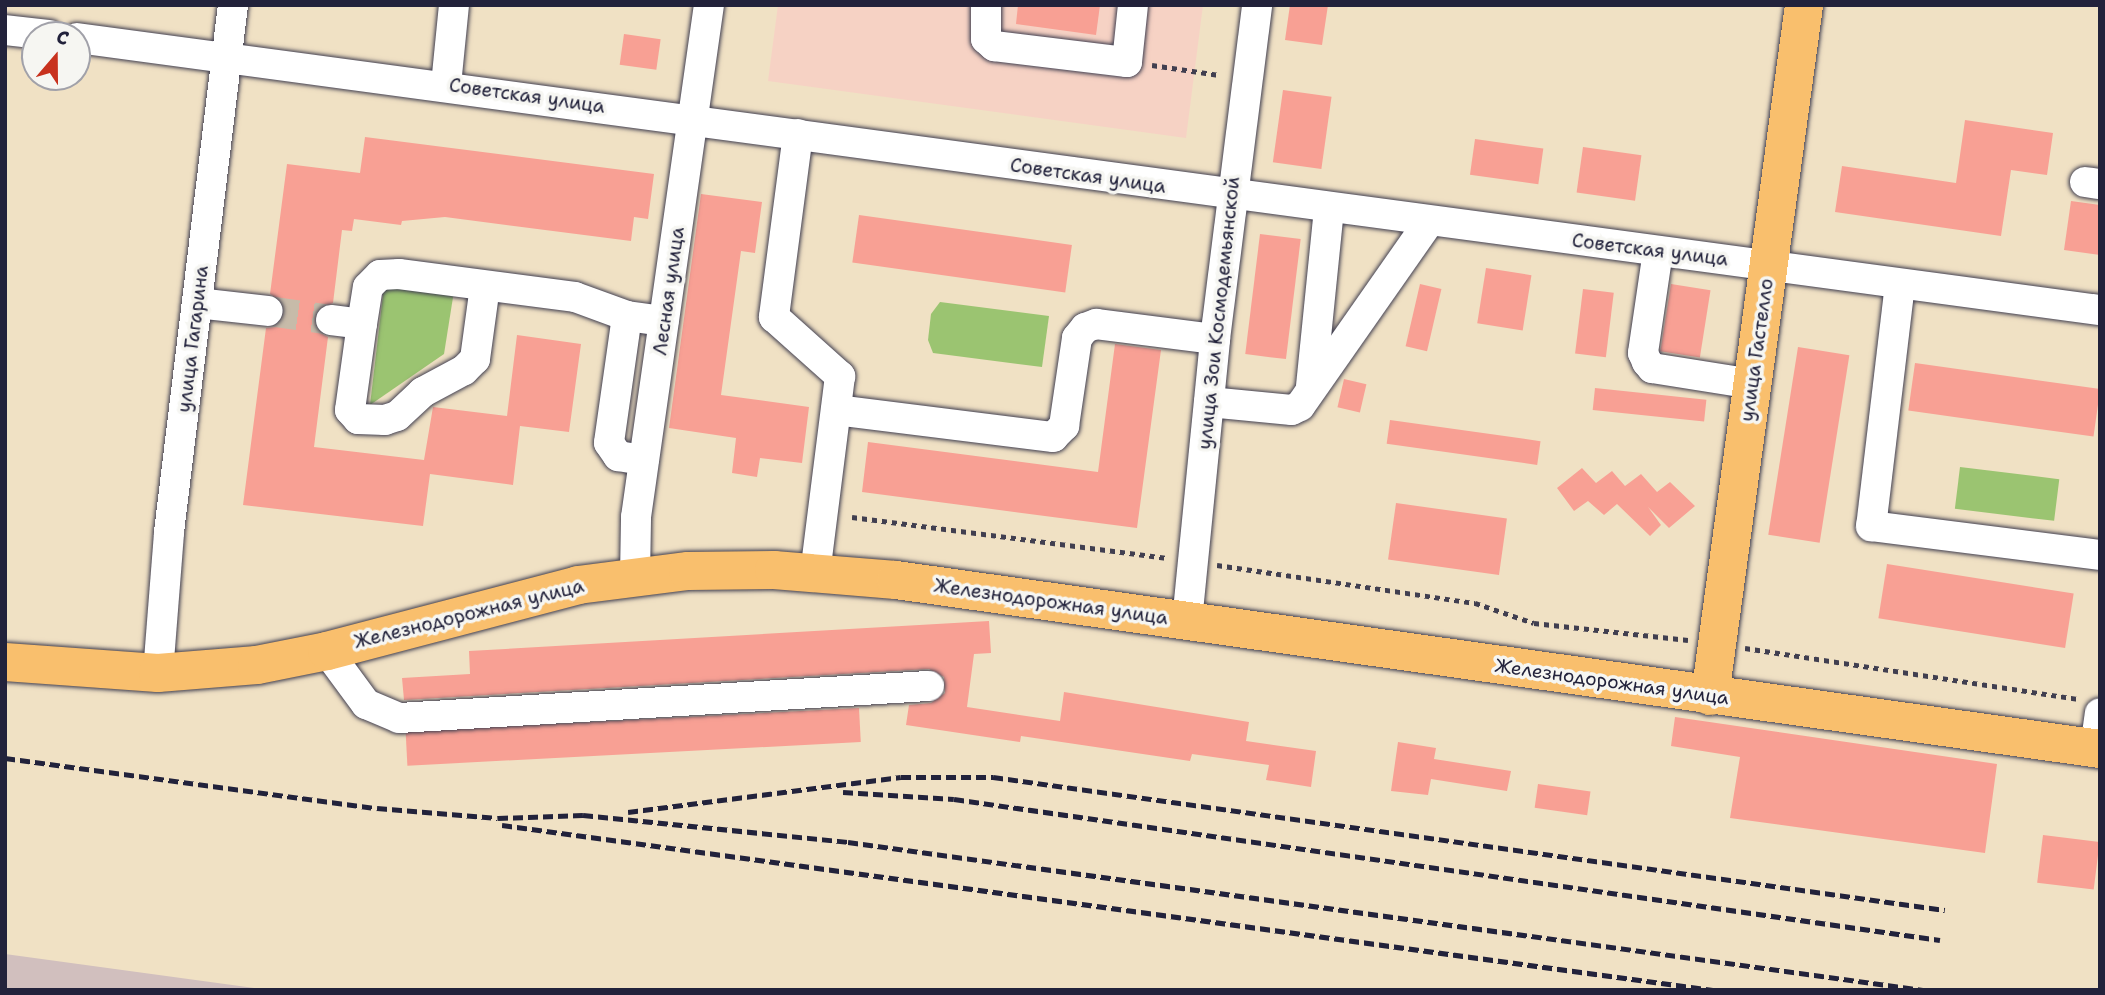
<!DOCTYPE html>
<html>
<head>
<meta charset="utf-8">
<style>
  body { margin:0 }
  #map { position:relative; width:2105px; height:995px; overflow:hidden; background:#f0e1c4; font-family:"Shantell Sans",sans-serif }
  div>[style] { position:absolute }
  [style*='--x'] { left:calc(var(--x)*1px); top:calc(var(--y)*1px); width:calc(var(--w)*1px); rotate:calc(var(--a)*1deg) }
  .built>* { inset:0; background:#f6d2c4 }
  .industrial>* { inset:0; background:#d1bfbe }
  .green>* { inset:0; background:#9bc471; transform-origin:0 0 }
  .building>* { inset:0; background:#f8a094; transform-origin:0 0 }
  .minor-tunnel>* { height:30px; margin-top:-15px; transform-origin:0; background:repeating-linear-gradient(90deg,#c7bba9 0 30px,transparent 0 45px) }
  .path>* { height:4.5px; margin-top:-2.25px; transform-origin:0; background:repeating-linear-gradient(90deg,#413f50 0 5px,transparent 0 10px) }
  .roads { filter:drop-shadow(0 0 2px #413f50) drop-shadow(0 0 2px #413f50) }
  .minor>* { height:30px; margin:-15px; padding:0 15px; transform-origin:15px; border-radius:15px; background:#fff }
  .major>* { height:38px; margin:-19px; padding:0 19px; transform-origin:19px; border-radius:19px; background:#f9bf6d }
  .rail>* { height:5px; margin-top:-2.5px; transform-origin:0; background:repeating-linear-gradient(90deg,#22223b 0 10px,transparent 0 15px) }
  span { translate:-50% -50%; white-space:nowrap; text-align:center; line-height:1.15; -webkit-text-stroke:7px #f6f6f2; paint-order:stroke }
  .street-label { font-size:19px; color:#22223b }
  .frame { position:absolute; inset:0; border:7px solid #22223b; pointer-events:none }
  .north { position:absolute; left:21px; top:21px; width:70px; height:70px; box-sizing:border-box; background:#f6f6f2; border:2px solid #a1a1a9; border-radius:50%; rotate:20deg; font-size:19px; font-weight:700; line-height:28px; text-align:center; color:#22223b }
  .north::after { content:''; display:block; margin:auto; width:24px; height:32px; background:#c8321e; clip-path:polygon(50% 0,100% 100%,50% 72%,0 100%) }
</style>
</head>
<body>
<div id="map">
  <div class="built">
    <div style="clip-path:polygon(778px 5px,1203px 5px,1186px 138px,768px 81px)"></div>
  </div>
  <div class="industrial">
    <div style="clip-path:polygon(5px 954px,269px 990px,5px 990px)"></div>
  </div>
  <div class="green">
    <div style="clip-path:polygon(384px 286px,454px 291px,444px 354px,370px 405px)"></div>
    <div style="clip-path:polygon(940px 302px,1049px 316px,1042px 367px,933px 353px,928px 340px,931px 314px)"></div>
    <div style="left:1960px;top:467px;width:100px;height:42px;rotate:7deg"></div>
  </div>
  <div class="building">
    <div style="clip-path:polygon(1018px 5px,1100px 5px,1096px 35px,1016px 24px)"></div>
    <div style="clip-path:polygon(1290px 5px,1328px 5px,1322px 45px,1285px 40px)"></div>
    <div style="left:624px;top:34px;width:37px;height:31px;rotate:8deg"></div>
    <div style="left:1283px;top:90px;width:49px;height:73px;rotate:8deg"></div>
    <div style="clip-path:polygon(1965px 120px,2053px 133px,2047px 175px,2011px 170px,2001px 236px,1835px 212px,1842px 166px,1956px 183px)"></div>
    <div style="clip-path:polygon(365px 137px,654px 174px,648px 219px,634px 217px,631px 241px,445px 217px,402px 221px,401px 225px,354px 219px,352px 231px,342px 230px,333px 303px,318px 309px,314px 318px,320px 333px,328px 337px,314px 447px,424px 460px,433px 407px,507px 416px,517px 335px,581px 344px,569px 432px,520px 426px,513px 485px,430px 474px,423px 526px,243px 505px,266px 328px,276px 327px,285px 314px,284px 303px,270px 294px,287px 164px,360px 173px)"></div>
    <div style="left:1475px;top:139px;width:69px;height:36px;rotate:8deg"></div>
    <div style="left:1583px;top:147px;width:59px;height:46px;rotate:8deg"></div>
    <div style="clip-path:polygon(701px 194px,762px 202px,755px 253px,741px 251px,721px 395px,809px 407px,802px 463px,760px 458px,757px 477px,732px 473px,736px 438px,669px 428px)"></div>
    <div style="clip-path:polygon(2071px 201px,2100px 205px,2100px 255px,2064px 250px)"></div>
    <div style="left:859px;top:215px;width:215px;height:48px;rotate:8deg"></div>
    <div style="left:1260px;top:234px;width:41px;height:121px;rotate:7deg"></div>
    <div style="left:1486px;top:268px;width:46px;height:56px;rotate:9deg"></div>
    <div style="left:1420px;top:284px;width:22px;height:64px;rotate:13deg"></div>
    <div style="left:1671px;top:284px;width:40px;height:68px;rotate:9deg"></div>
    <div style="left:1583px;top:289px;width:31px;height:65px;rotate:7deg"></div>
    <div style="clip-path:polygon(1115px 344px,1161px 350px,1137px 528px,862px 492px,868px 442px,1098px 472px)"></div>
    <div style="left:1798px;top:347px;width:52px;height:190px;rotate:9deg"></div>
    <div style="left:1915px;top:363px;width:187px;height:48px;rotate:8deg"></div>
    <div style="left:1344px;top:379px;width:23px;height:29px;rotate:13deg"></div>
    <div style="left:1595px;top:388px;width:112px;height:22px;rotate:6deg"></div>
    <div style="left:1390px;top:420px;width:152px;height:24px;rotate:8deg"></div>
    <div style="clip-path:polygon(1582px 468px,1596px 483px,1612px 471px,1625px 486px,1641px 474px,1657px 492px,1670px 482px,1695px 506px,1669px 528px,1648px 507px,1661px 525px,1650px 536px,1617px 504px,1604px 515px,1588px 501px,1574px 511px,1557px 488px)"></div>
    <div style="left:1396px;top:503px;width:112px;height:57px;rotate:8deg"></div>
    <div style="left:1887px;top:564px;width:189px;height:55px;rotate:9deg"></div>
    <div style="clip-path:polygon(989px 621px,991px 653px,974px 654px,967px 707px,1060px 721px,1064px 692px,1249px 722px,1246px 741px,1316px 751px,1311px 787px,1266px 780px,1269px 765px,1192px 754px,1190px 761px,1021px 736px,1020px 742px,906px 725px,909px 705px,931px 703px,945px 693px,944px 677px,929px 669px,404px 700px,402px 678px,470px 674px,469px 651px)"></div>
    <div style="left:859px;top:708px;width:34px;height:454px;rotate:87deg"></div>
    <div style="clip-path:polygon(1675px 717px,1997px 764px,1985px 853px,1730px 818px,1740px 757px,1671px 746px)"></div>
    <div style="clip-path:polygon(1398px 742px,1436px 748px,1434px 759px,1511px 771px,1507px 791px,1431px 779px,1428px 795px,1391px 791px)"></div>
    <div style="left:1538px;top:784px;width:53px;height:24px;rotate:8deg"></div>
    <div style="left:2043px;top:835px;width:57px;height:48px;rotate:7deg"></div>
  </div>
  <div class="minor-tunnel">
    <div style="--x:268;--y:311;--w:64;--a:8.1"></div>
  </div>
  <div class="path">
    <div style="--x:1152;--y:65;--w:68;--a:8.5"></div>
    <div style="--x:852;--y:517;--w:318;--a:7.4"></div>
    <div style="--x:1217;--y:565;--w:261;--a:8.4"></div>
    <div style="--x:1475;--y:603;--w:62;--a:18.7"></div>
    <div style="--x:1534;--y:623;--w:155;--a:6.3"></div>
    <div style="--x:1745;--y:648;--w:338;--a:8.7"></div>
  </div>
  <div class="roads">
    <div class="minor">
      <div style="--x:986;--y:5;--w:34;--a:90"></div>
      <div style="--x:986;--y:39;--w:11;--a:41"></div>
      <div style="--x:994;--y:46;--w:134;--a:6.9"></div>
      <div style="--x:1127;--y:62;--w:57;--a:-84"></div>
      <div style="--x:5;--y:30;--w:44;--a:6.5"></div>
      <div style="--x:77;--y:38;--w:2041;--a:7.66"></div>
      <div style="--x:446;--y:85;--w:80;--a:-84.3"></div>
      <div style="--x:798;--y:134;--w:185;--a:97.5"></div>
      <div style="--x:774;--y:317;--w:89;--a:41.8"></div>
      <div style="--x:840;--y:376;--w:199;--a:97.2"></div>
      <div style="--x:2085;--y:182;--w:15;--a:8"></div>
      <div style="--x:1658;--y:251;--w:103;--a:98.4"></div>
      <div style="--x:1643;--y:353;--w:10;--a:66"></div>
      <div style="--x:1647;--y:362;--w:8;--a:50"></div>
      <div style="--x:1652;--y:368;--w:102;--a:9"></div>
      <div style="--x:1900;--y:284;--w:244;--a:96.8"></div>
      <div style="--x:1871;--y:526;--w:231;--a:7.2"></div>
      <div style="--x:485;--y:286;--w:74;--a:97.8"></div>
      <div style="--x:475;--y:359;--w:16;--a:135"></div>
      <div style="--x:464;--y:370;--w:47;--a:151.8"></div>
      <div style="--x:423;--y:392;--w:35;--a:137"></div>
      <div style="--x:397;--y:416;--w:13;--a:162"></div>
      <div style="--x:385;--y:420;--w:27;--a:-178"></div>
      <div style="--x:358;--y:419;--w:12;--a:-132"></div>
      <div style="--x:350;--y:410;--w:87;--a:-82.1"></div>
      <div style="--x:362;--y:324;--w:37;--a:-81"></div>
      <div style="--x:368;--y:287;--w:17;--a:-45"></div>
      <div style="--x:380;--y:275;--w:19;--a:-3"></div>
      <div style="--x:399;--y:274;--w:177;--a:7.4"></div>
      <div style="--x:575;--y:297;--w:55;--a:20.1"></div>
      <div style="--x:627;--y:316;--w:37;--a:8"></div>
      <div style="--x:197;--y:303;--w:71;--a:6.4"></div>
      <div style="--x:627;--y:316;--w:128;--a:98.1"></div>
      <div style="--x:609;--y:443;--w:16;--a:55"></div>
      <div style="--x:618;--y:456;--w:26;--a:9"></div>
      <div style="--x:331;--y:320;--w:31;--a:7"></div>
      <div style="--x:1311;--y:386;--w:179;--a:-84.2"></div>
      <div style="--x:1209;--y:402;--w:83;--a:5.5"></div>
      <div style="--x:1292;--y:410;--w:9;--a:-27"></div>
      <div style="--x:1300;--y:406;--w:225;--a:-55"></div>
      <div style="--x:836;--y:410;--w:219;--a:7.1"></div>
      <div style="--x:1053;--y:437;--w:16;--a:-45"></div>
      <div style="--x:1064;--y:426;--w:89;--a:-81.6"></div>
      <div style="--x:1077;--y:338;--w:13;--a:-51"></div>
      <div style="--x:1085;--y:328;--w:12;--a:-20"></div>
      <div style="--x:1096;--y:324;--w:120;--a:7.2"></div>
      <div style="--x:635;--y:577;--w:60;--a:-89"></div>
      <div style="--x:636;--y:517;--w:517;--a:-81.89"></div>
      <div style="--x:1187;--y:621;--w:283;--a:-84.3"></div>
      <div style="--x:1215;--y:339;--w:337;--a:-82.8"></div>
      <div style="--x:327;--y:651;--w:66;--a:53.7"></div>
      <div style="--x:366;--y:704;--w:36;--a:23"></div>
      <div style="--x:399;--y:718;--w:531;--a:-3.46"></div>
      <div style="--x:158;--y:673;--w:141;--a:-85.5"></div>
      <div style="--x:169;--y:532;--w:531;--a:-83.08"></div>
      <div style="--x:2095;--y:748;--w:35;--a:-82"></div>
    </div>
    <div class="major">
      <div style="--x:5;--y:662;--w:153;--a:4.1"></div>
      <div style="--x:158;--y:673;--w:99;--a:-4.6"></div>
      <div style="--x:257;--y:665;--w:71;--a:-11.3"></div>
      <div style="--x:327;--y:651;--w:260;--a:-14.7"></div>
      <div style="--x:578;--y:585;--w:111;--a:-7.3"></div>
      <div style="--x:688;--y:571;--w:86;--a:-0.7"></div>
      <div style="--x:774;--y:570;--w:122;--a:4.7"></div>
      <div style="--x:896;--y:580;--w:1216;--a:7.99"></div>
      <div style="--x:1710;--y:696;--w:697;--a:-82.25"></div>
    </div>
  </div>
  <div class="rail">
    <div style="--x:5;--y:758;--w:375;--a:7.7"></div>
    <div style="--x:377;--y:808;--w:121;--a:4.7"></div>
    <div style="--x:498;--y:818;--w:85;--a:-2"></div>
    <div style="--x:583;--y:815;--w:266;--a:5.8"></div>
    <div style="--x:848;--y:842;--w:1085;--a:7.84"></div>
    <div style="--x:843;--y:792;--w:111;--a:3.6"></div>
    <div style="--x:954;--y:799;--w:996;--a:8.14"></div>
    <div style="--x:628;--y:812;--w:275;--a:-7.3"></div>
    <div style="--x:901;--y:777;--w:92;--a:0"></div>
    <div style="--x:993;--y:777;--w:961;--a:7.95"></div>
    <div style="--x:502;--y:825;--w:1222;--a:7.76"></div>
  </div>
  <div class="street-label">
    <span style="left:527px;top:96px;rotate:8deg">Советская улица</span>
    <span style="left:1088px;top:176px;rotate:8deg">Советская улица</span>
    <span style="left:1650px;top:250px;rotate:7deg">Советская улица</span>
    <span style="left:669px;top:291px;rotate:-82deg">Лесная улица</span>
    <span style="left:1219px;top:313px;rotate:-84deg">улица Зои Космодемьянской</span>
    <span style="left:193px;top:339px;rotate:-83deg">улица Гагарина</span>
    <span style="left:1757px;top:350px;rotate:-82deg">улица Гастелло</span>
    <span style="left:1051px;top:602px;rotate:8deg">Железнодорожная улица</span>
    <span style="left:469px;top:614px;rotate:-14deg">Железнодорожная улица</span>
    <span style="left:1612px;top:682px;rotate:8deg">Железнодорожная улица</span>
  </div>
  <div class="frame"></div>
  <div class="north">С</div>
</div>
</body>
</html>
